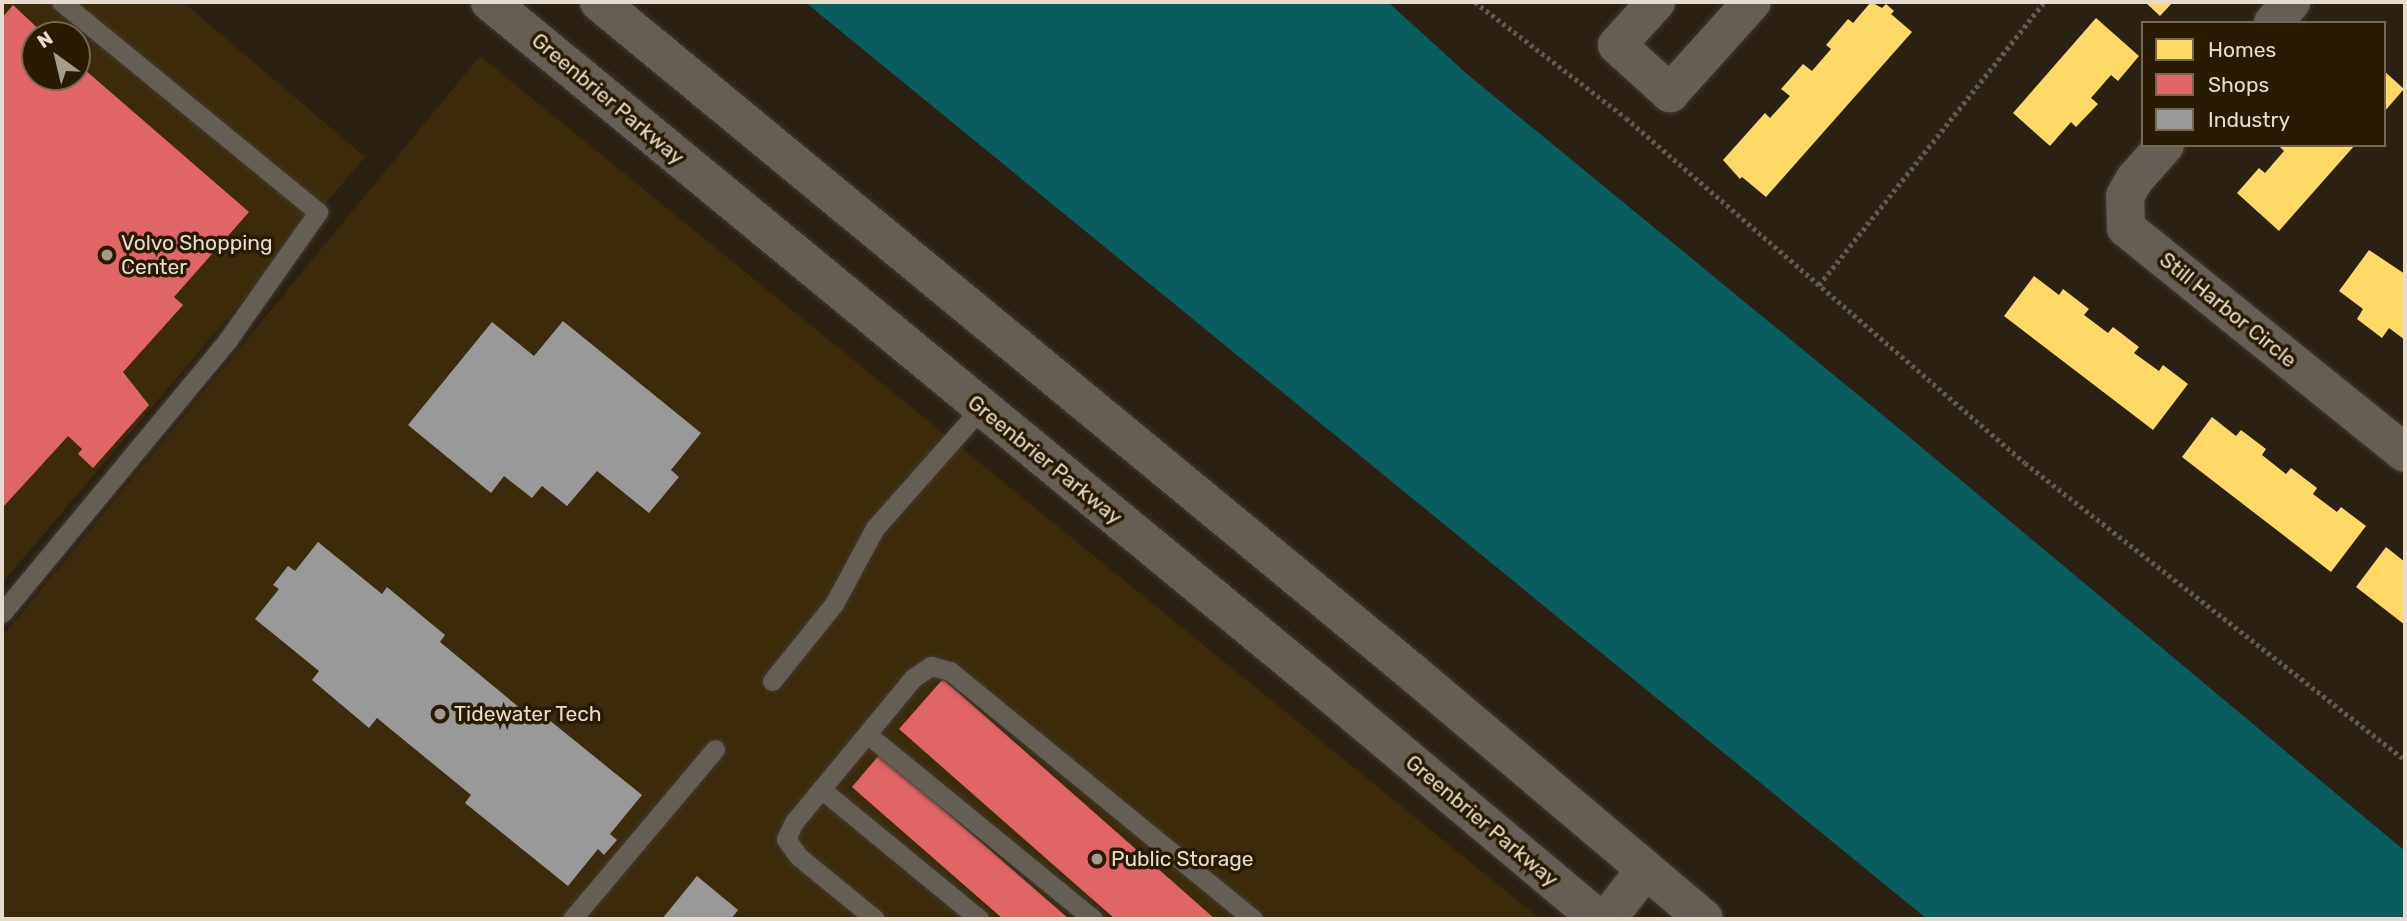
<!DOCTYPE html>
<html>
<head>
<meta charset="utf-8">
<style>
  body { margin:0 }
  #map { position:relative; width:2407px; height:921px; overflow:hidden; background:#2a2113; font-family:Rubik,sans-serif }
  div>[style] { position:absolute }
  [style*='--x'] { left:calc(var(--x)*1px); top:calc(var(--y)*1px); width:calc(var(--w)*1px); rotate:calc(var(--a)*1deg) }
  .built>* { inset:0; background:#3c2b0b }
  .water>* { inset:0; background:#095d5f }
  .homes>* { inset:0; background:#ffd966 }
  .shops>* { inset:0; background:#e06666 }
  .industry>* { inset:0; background:#999 }
  .path>* { height:4.5px; margin-top:-2.25px; transform-origin:0; background:repeating-linear-gradient(90deg,#605a50 0 3.5px,transparent 0 7px) }
  .roads { filter:drop-shadow(0 0 2px #413a30) drop-shadow(0 0 2px #413a30) }
  .service>* { height:19px; margin:-9.5px; padding:0 9.5px; transform-origin:9.5px; border-radius:9.5px; background:#655e54 }
  .minor>* { height:38px; margin:-19px; padding:0 19px; transform-origin:19px; border-radius:19px; background:#655e54 }
  .secondary>* { height:38px; margin:-19px; padding:0 19px; transform-origin:19px; border-radius:19px; background:#655e54 }
  .dots>* { width:19px; height:19px; translate:-50% -50%; box-sizing:border-box; border:4px solid #281b02; border-radius:50% }
  span { translate:-50% -50%; white-space:nowrap; text-align:center; line-height:1.15; -webkit-text-stroke:7px #281b02; paint-order:stroke }
  .street-label { font-size:21px; color:#e6dccd }
  .poi-label { font-size:21px; color:#e6dccd }
  .left { translate:0 -50%; text-align:left }
  .frame { position:absolute; inset:0; border:4px solid #e6dccd; pointer-events:none }
  .legend { position:absolute; left:2141px; top:21px; width:245px; height:126px; box-sizing:border-box; background:#281b02; border:2px solid #746853; margin:0; padding:9px 12px; list-style:none; font-size:21px; color:#e6dccd }
  .legend li { display:flex; align-items:center; gap:14px; height:35px }
  .legend b { width:35px; border:2px solid #746853 }
  .north { position:absolute; left:21px; top:21px; width:70px; height:70px; box-sizing:border-box; background:#281b02; border:2px solid #746853; border-radius:50%; rotate:326deg; font-size:19px; font-weight:700; line-height:28px; text-align:center; color:#e6dccd }
  .north::after { content:''; display:block; margin:auto; width:24px; height:32px; background:#a49b8c; clip-path:polygon(50% 0,100% 100%,50% 72%,0 100%) }
</style>
</head>
<body>
<div id="map">
  <div class="built">
    <div style="clip-path:polygon(evenodd,2px 2px,183px 2px,365px 157px,2px 583px,2px 2px,35px 35px,77px 35px,77px 77px,35px 77px,35px 35px)"></div>
    <div style="clip-path:polygon(480px 56px,1540px 919px,2px 919px,2px 637px)"></div>
  </div>
  <div class="water">
    <div style="clip-path:polygon(805px 2px,1388px 2px,1467px 74px,1902px 431px,2405px 851px,2405px 919px,1927px 919px)"></div>
  </div>
  <div class="homes">
    <div style="clip-path:polygon(1871px 2px,1882px 8px,1886px 4px,1894px 11px,1891px 14px,1912px 32px,1766px 197px,1742px 177px,1740px 179px,1723px 160px,1765px 113px,1770px 118px,1790px 96px,1781px 89px,1803px 64px,1812px 71px,1831px 49px,1826px 45px,1848px 19px,1853px 23px)"></div>
    <div style="clip-path:polygon(2145px 2px,2173px 2px,2160px 16px)"></div>
    <div style="clip-path:polygon(2096px 18px,2139px 56px,2118px 81px,2111px 75px,2091px 98px,2098px 104px,2076px 127px,2071px 122px,2050px 146px,2013px 113px)"></div>
    <div style="clip-path:polygon(2384px 71px,2404px 89px,2384px 112px)"></div>
    <div style="clip-path:polygon(2278px 145px,2355px 145px,2279px 231px,2237px 193px,2259px 168px,2265px 173px,2284px 151px)"></div>
    <div style="clip-path:polygon(2369px 250px,2405px 274px,2405px 340px,2389px 328px,2382px 338px,2357px 319px,2363px 309px,2339px 291px)"></div>
    <div style="clip-path:polygon(2034px 276px,2059px 295px,2063px 289px,2089px 309px,2084px 315px,2108px 333px,2113px 327px,2139px 347px,2134px 353px,2159px 371px,2163px 365px,2188px 384px,2153px 430px,2004px 316px)"></div>
    <div style="clip-path:polygon(2212px 417px,2236px 436px,2241px 430px,2266px 449px,2262px 455px,2286px 474px,2291px 468px,2317px 488px,2313px 494px,2337px 512px,2341px 507px,2366px 526px,2331px 572px,2182px 457px)"></div>
    <div style="clip-path:polygon(2386px 547px,2405px 562px,2405px 625px,2356px 587px)"></div>
  </div>
  <div class="shops">
    <div style="clip-path:polygon(13px 5px,45px 35px,35px 35px,35px 77px,77px 77px,77px 63px,249px 212px,174px 297px,183px 305px,123px 372px,149px 405px,93px 468px,78px 454px,82px 449px,68px 436px,4px 506px,2px 18px)"></div>
    <div style="clip-path:polygon(943px 679px,1215px 919px,1115px 919px,899px 729px)"></div>
    <div style="clip-path:polygon(880px 754px,1069px 919px,1003px 919px,852px 787px)"></div>
  </div>
  <div class="industry">
    <div style="clip-path:polygon(563px 321px,701px 433px,671px 470px,679px 477px,649px 513px,597px 471px,567px 506px,542px 486px,532px 498px,504px 476px,491px 493px,408px 425px,492px 322px,534px 356px)"></div>
    <div style="clip-path:polygon(318px 542px,382px 594px,387px 587px,445px 635px,440px 642px,532px 718px,538px 711px,642px 795px,610px 834px,617px 840px,604px 855px,598px 849px,568px 886px,465px 803px,471px 795px,377px 718px,369px 728px,312px 680px,319px 671px,255px 619px,279px 589px,273px 585px,288px 566px,295px 571px)"></div>
    <div style="clip-path:polygon(697px 876px,738px 910px,731px 919px,662px 919px)"></div>
  </div>
  <div class="path">
    <div style="--x:1475;--y:2;--w:190;--a:37.5"></div>
    <div style="--x:1626;--y:118;--w:527;--a:40.85"></div>
    <div style="--x:2025;--y:463;--w:482;--a:38"></div>
    <div style="--x:1819;--y:285;--w:362;--a:-51.5"></div>
  </div>
  <div class="roads">
    <div class="service">
      <div style="--x:2;--y:613;--w:353;--a:-50.4"></div>
      <div style="--x:227;--y:341;--w:158;--a:-54.8"></div>
      <div style="--x:318;--y:212;--w:332;--a:-140.7"></div>
      <div style="--x:772;--y:681;--w:99;--a:-51.2"></div>
      <div style="--x:834;--y:604;--w:86;--a:-61.7"></div>
      <div style="--x:875;--y:528;--w:160;--a:-48.5"></div>
      <div style="--x:867;--y:734;--w:292;--a:39.3"></div>
      <div style="--x:821;--y:789;--w:205;--a:39.4"></div>
      <div style="--x:572;--y:919;--w:222;--a:-49.9"></div>
      <div style="--x:875;--y:919;--w:99;--a:-140.7"></div>
      <div style="--x:798;--y:856;--w:21;--a:-125"></div>
      <div style="--x:786;--y:839;--w:19;--a:-65"></div>
      <div style="--x:794;--y:822;--w:187;--a:-50.4"></div>
      <div style="--x:913;--y:678;--w:22;--a:-34"></div>
      <div style="--x:931;--y:666;--w:20;--a:15"></div>
      <div style="--x:950;--y:671;--w:392;--a:39.3"></div>
    </div>
    <div class="minor">
      <div style="--x:1656;--y:2;--w:58;--a:132.2"></div>
      <div style="--x:1617;--y:45;--w:72;--a:42.2"></div>
      <div style="--x:1670;--y:93;--w:122;--a:-48"></div>
      <div style="--x:2273;--y:23;--w:28;--a:-49"></div>
      <div style="--x:2165;--y:145;--w:47;--a:131.5"></div>
      <div style="--x:2134;--y:180;--w:18;--a:119"></div>
      <div style="--x:2125;--y:196;--w:32;--a:88"></div>
      <div style="--x:2126;--y:228;--w:358;--a:38.9"></div>
      <div style="--x:1607;--y:919;--w:62;--a:-52.2"></div>
    </div>
    <div class="secondary">
      <div style="--x:490;--y:2;--w:1068;--a:39.46"></div>
      <div style="--x:1315;--y:681;--w:371;--a:40"></div>
      <div style="--x:599;--y:2;--w:1054;--a:39.49"></div>
      <div style="--x:1412;--y:672;--w:382;--a:40.2"></div>
    </div>
  </div>
  <div class="dots">
    <div style="left:107px;top:255px;background:#a49b8c"></div>
    <div style="left:440px;top:714px;background:#a49b8c"></div>
    <div style="left:1097px;top:859px;background:#a49b8c"></div>
  </div>
  <div class="street-label">
    <span style="left:608px;top:99px;rotate:40deg">Greenbrier Parkway</span>
    <span style="left:2228px;top:310px;rotate:39deg">Still Harbor Circle</span>
    <span style="left:1045px;top:460px;rotate:39deg">Greenbrier Parkway</span>
    <span style="left:1482px;top:821px;rotate:40deg">Greenbrier Parkway</span>
  </div>
  <div class="poi-label">
    <span class="left" style="left:121px;top:255px">Volvo Shopping<br>Center</span>
    <span class="left" style="left:454px;top:714px">Tidewater Tech</span>
    <span class="left" style="left:1111px;top:859px">Public Storage</span>
  </div>
  <div class="frame"></div>
  <ul class="legend">
  <li><b style="height:19px;background:#ffd966"></b>Homes</li>
  <li><b style="height:19px;background:#e06666"></b>Shops</li>
  <li><b style="height:19px;background:#999"></b>Industry</li>
  </ul>
  <div class="north">N</div>
</div>
</body>
</html>
